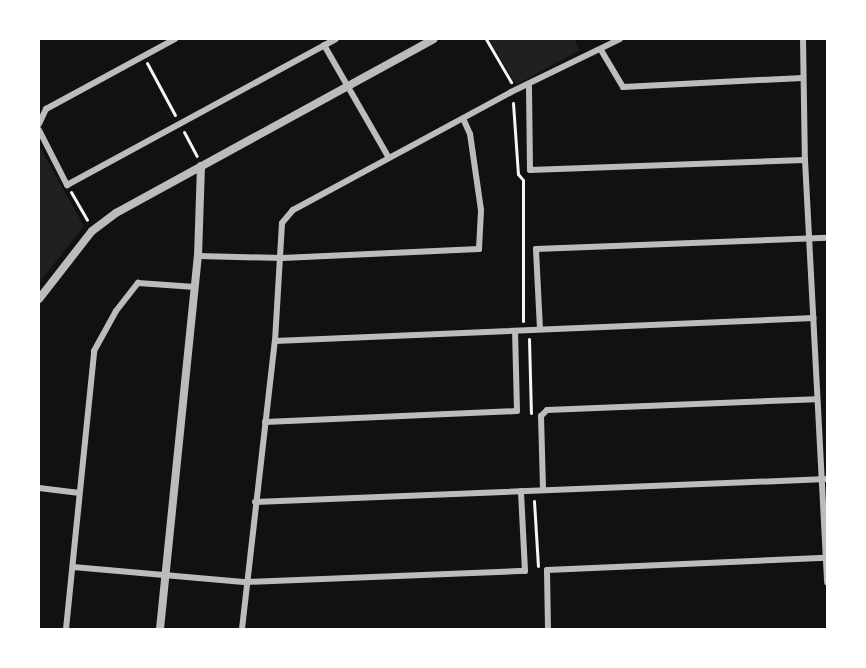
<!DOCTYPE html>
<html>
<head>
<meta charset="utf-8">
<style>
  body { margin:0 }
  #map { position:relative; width:866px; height:668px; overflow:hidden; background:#111; font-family:"Fira Sans",sans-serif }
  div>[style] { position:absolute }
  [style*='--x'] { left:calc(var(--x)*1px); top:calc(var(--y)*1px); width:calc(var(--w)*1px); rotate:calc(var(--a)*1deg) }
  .green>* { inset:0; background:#202020 }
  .path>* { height:3px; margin:-1.5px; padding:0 1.5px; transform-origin:1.5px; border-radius:1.5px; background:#f5f5f5 }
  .minor>* { height:6px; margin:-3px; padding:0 3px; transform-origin:3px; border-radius:3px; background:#bcbcbc }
  .tertiary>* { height:8px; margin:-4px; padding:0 4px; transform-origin:4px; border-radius:4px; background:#bcbcbc }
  span { translate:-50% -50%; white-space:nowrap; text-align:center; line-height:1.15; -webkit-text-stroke:4.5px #fff; paint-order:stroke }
  .frame { position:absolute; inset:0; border:40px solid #fff; pointer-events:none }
</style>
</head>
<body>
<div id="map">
  <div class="green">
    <div style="clip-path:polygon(489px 39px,574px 39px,580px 50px,516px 85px)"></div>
    <div style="clip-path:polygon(39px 146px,84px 226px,39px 283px)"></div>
  </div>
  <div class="path">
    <div style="--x:486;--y:39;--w:50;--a:59.8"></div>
    <div style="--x:147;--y:63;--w:59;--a:61.7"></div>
    <div style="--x:513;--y:103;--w:71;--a:86"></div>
    <div style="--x:518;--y:174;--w:8;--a:50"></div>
    <div style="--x:523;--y:180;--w:141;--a:90"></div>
    <div style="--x:184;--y:132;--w:27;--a:62"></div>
    <div style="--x:71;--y:192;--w:32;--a:60"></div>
    <div style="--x:529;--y:339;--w:74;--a:88.5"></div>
    <div style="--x:534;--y:501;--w:65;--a:86.5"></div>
  </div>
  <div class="minor">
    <div style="--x:803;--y:39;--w:121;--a:89.1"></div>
    <div style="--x:805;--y:160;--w:423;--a:87"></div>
    <div style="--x:324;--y:45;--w:130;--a:60.1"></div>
    <div style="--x:601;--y:50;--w:43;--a:59.3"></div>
    <div style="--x:623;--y:87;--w:180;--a:-2.9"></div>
    <div style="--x:529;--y:87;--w:83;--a:89.3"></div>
    <div style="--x:530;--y:170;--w:275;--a:-2.1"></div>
    <div style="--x:39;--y:124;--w:17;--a:-65"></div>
    <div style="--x:46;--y:109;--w:147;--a:-28.5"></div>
    <div style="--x:39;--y:130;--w:62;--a:63"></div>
    <div style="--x:67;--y:185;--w:306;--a:-28.5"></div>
    <div style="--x:198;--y:256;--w:84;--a:1.4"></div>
    <div style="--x:282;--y:258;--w:197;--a:-2.6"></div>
    <div style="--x:479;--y:249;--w:39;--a:-87"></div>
    <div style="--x:481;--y:210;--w:77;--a:-98.2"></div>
    <div style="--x:470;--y:134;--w:17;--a:-114"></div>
    <div style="--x:540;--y:329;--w:80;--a:-92.9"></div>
    <div style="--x:536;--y:249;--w:291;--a:-2.2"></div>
    <div style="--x:275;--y:341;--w:539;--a:-2.44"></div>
    <div style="--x:265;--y:422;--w:252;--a:-2.5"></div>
    <div style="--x:517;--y:411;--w:80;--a:-91.4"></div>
    <div style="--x:39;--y:488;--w:39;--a:7"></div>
    <div style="--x:543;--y:488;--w:72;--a:-91.6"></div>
    <div style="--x:541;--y:416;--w:8;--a:-45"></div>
    <div style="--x:547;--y:410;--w:269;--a:-2.3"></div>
    <div style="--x:255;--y:502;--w:572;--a:-2.3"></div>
    <div style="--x:73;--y:567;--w:174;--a:5"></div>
    <div style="--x:246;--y:582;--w:279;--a:-2.3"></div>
    <div style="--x:525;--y:571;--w:80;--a:-92.9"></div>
    <div style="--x:66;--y:629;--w:279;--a:-84.2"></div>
    <div style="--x:94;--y:351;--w:46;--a:-61.2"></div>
    <div style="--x:116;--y:311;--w:36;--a:-52"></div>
    <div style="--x:138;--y:283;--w:57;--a:4"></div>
    <div style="--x:242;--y:629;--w:290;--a:-83.5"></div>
    <div style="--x:275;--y:341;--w:118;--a:-86.6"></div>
    <div style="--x:282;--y:223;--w:17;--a:-50"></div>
    <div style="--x:293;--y:210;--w:248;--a:-28.4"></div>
    <div style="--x:511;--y:92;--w:121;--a:-25.9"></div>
    <div style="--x:548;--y:629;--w:59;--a:-91"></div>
    <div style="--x:547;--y:570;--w:279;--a:-2.5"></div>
  </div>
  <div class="tertiary">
    <div style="--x:39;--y:299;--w:86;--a:-52.1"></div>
    <div style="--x:92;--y:231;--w:30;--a:-37"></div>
    <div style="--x:116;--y:213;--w:362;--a:-28.7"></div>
    <div style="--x:160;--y:629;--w:375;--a:-84.2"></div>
    <div style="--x:198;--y:256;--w:90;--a:-88.1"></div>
  </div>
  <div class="frame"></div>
</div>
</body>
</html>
